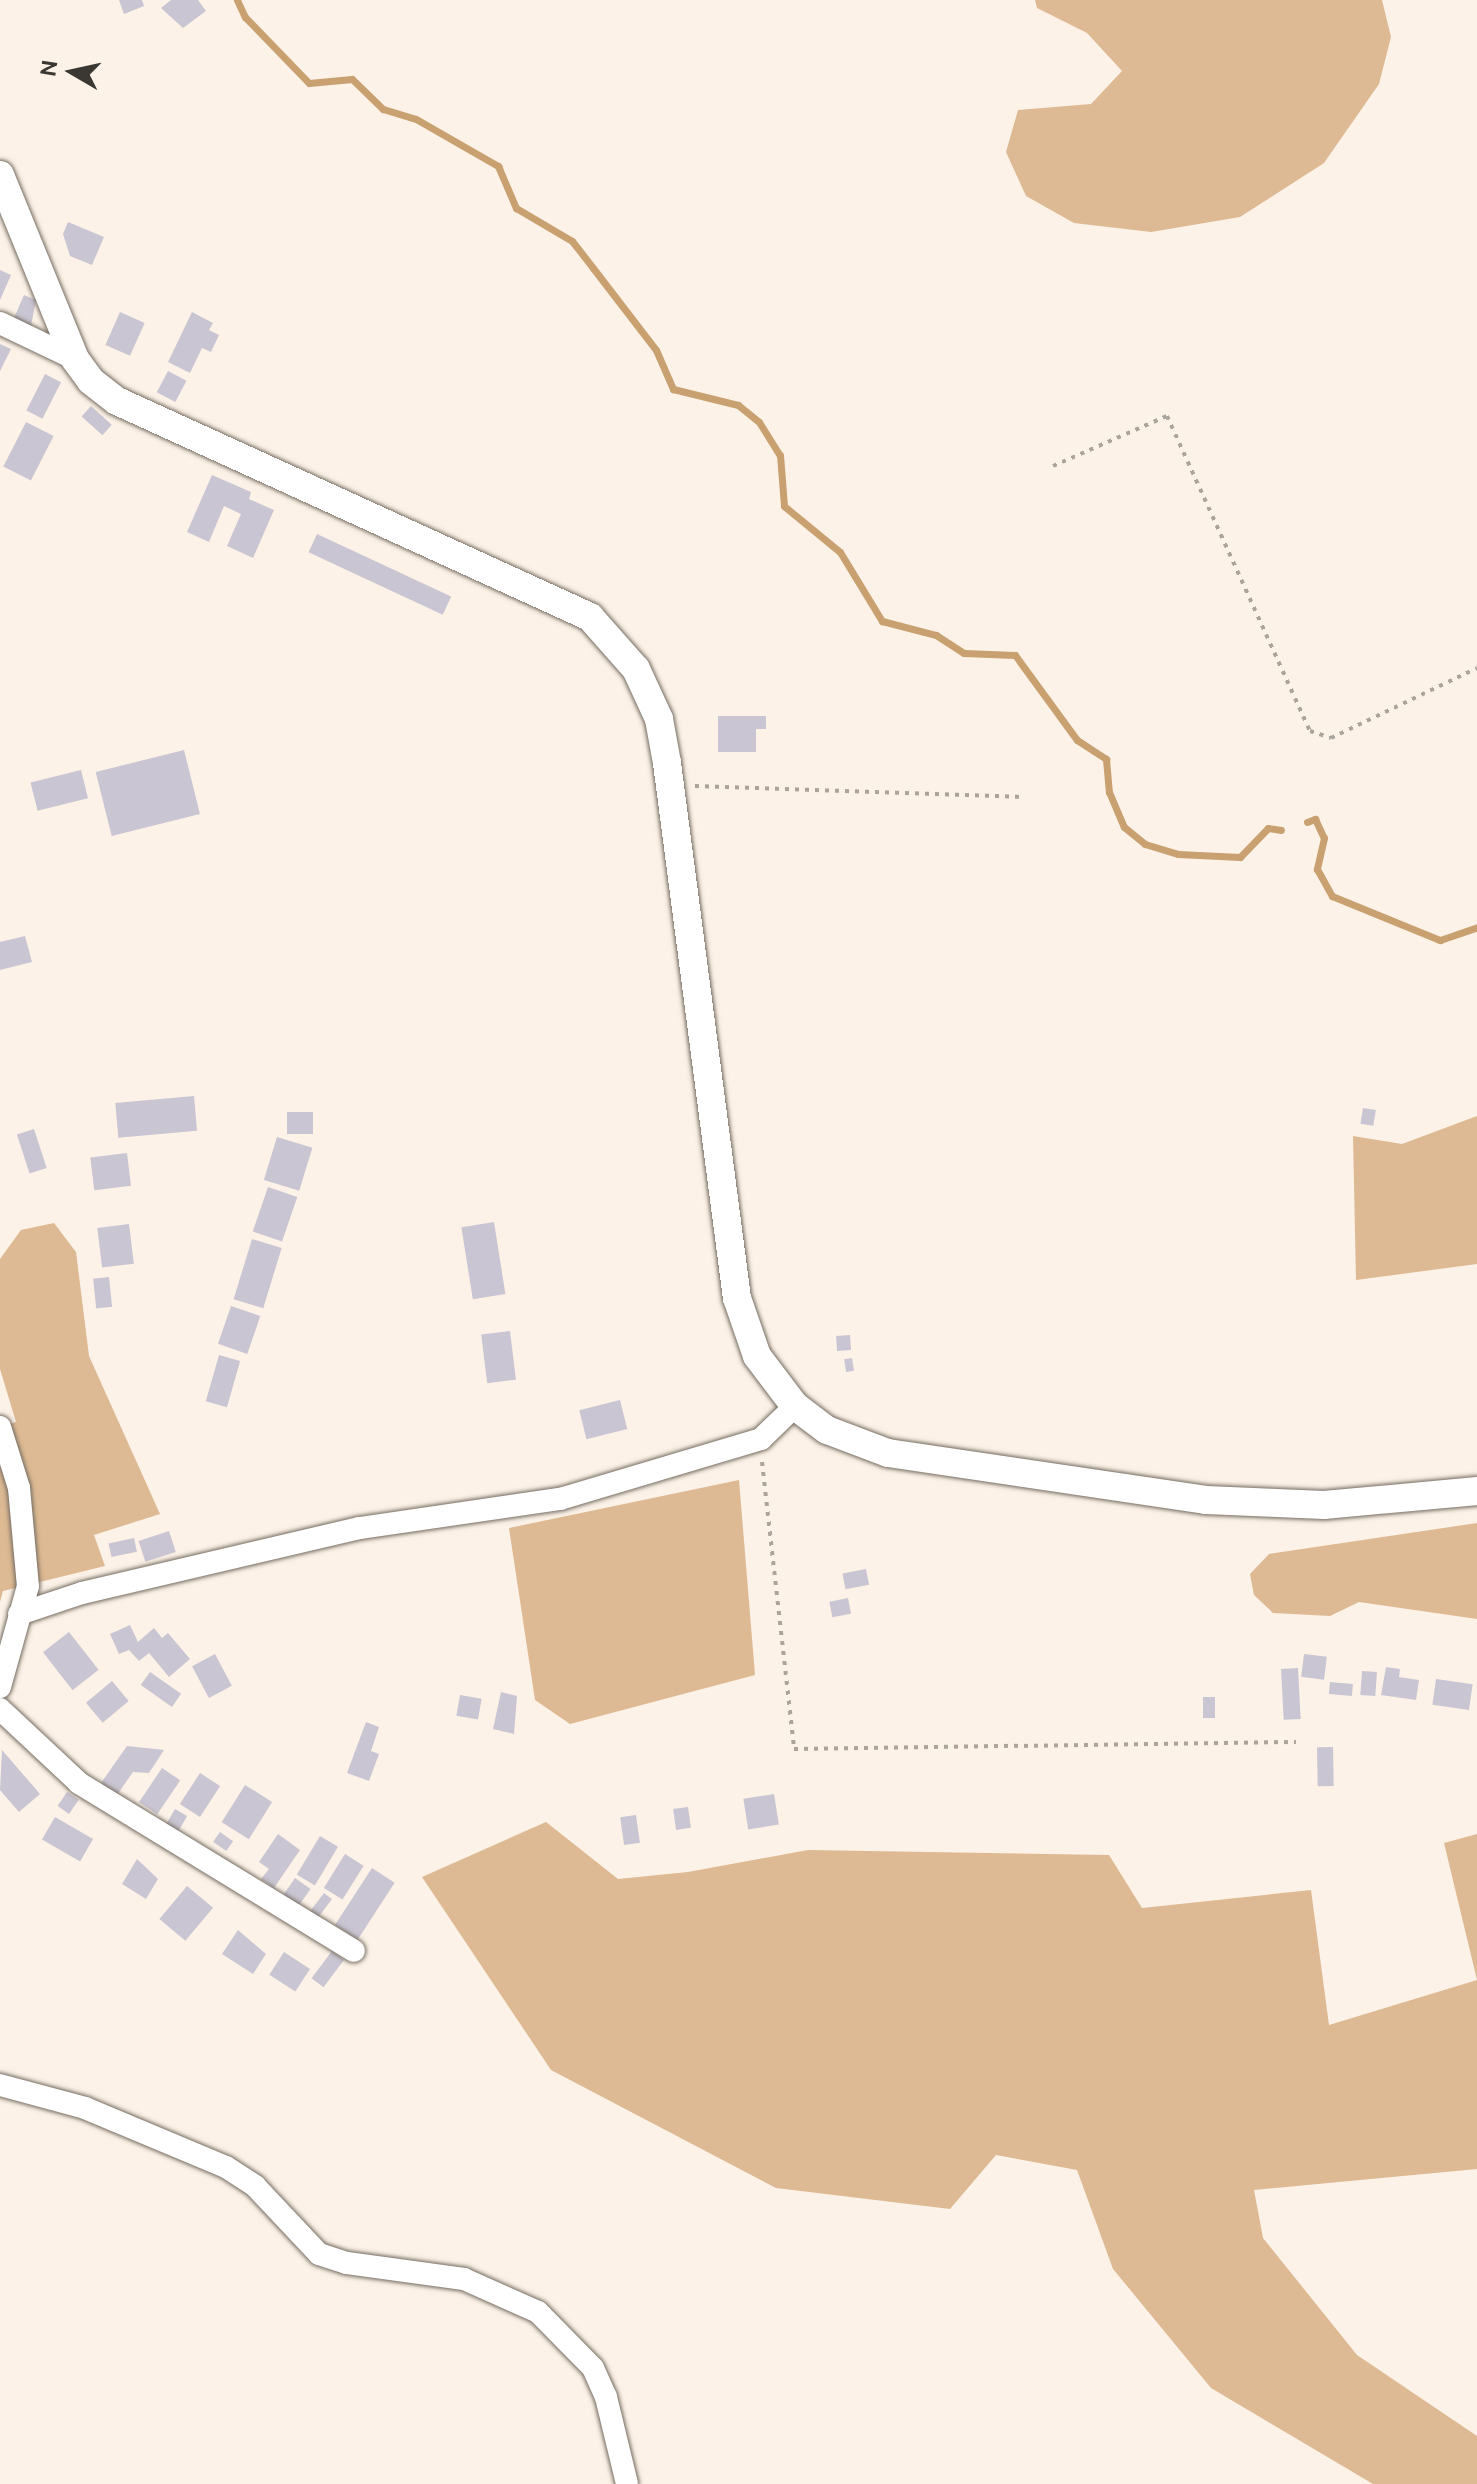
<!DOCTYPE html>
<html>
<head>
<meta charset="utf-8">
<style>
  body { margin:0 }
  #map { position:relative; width:1477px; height:2484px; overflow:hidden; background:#fcf2e7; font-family:Ubuntu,sans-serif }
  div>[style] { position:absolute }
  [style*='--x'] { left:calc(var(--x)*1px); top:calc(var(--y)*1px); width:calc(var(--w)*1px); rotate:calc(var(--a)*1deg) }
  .green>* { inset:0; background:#ddba93 }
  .stream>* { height:7px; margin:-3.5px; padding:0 3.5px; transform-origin:3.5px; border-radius:3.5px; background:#c9a070 }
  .building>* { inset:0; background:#cac5d2; transform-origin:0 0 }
  .path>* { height:4px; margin-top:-2px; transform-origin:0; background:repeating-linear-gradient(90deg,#aba49c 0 4px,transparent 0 10px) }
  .roads { filter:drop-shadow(0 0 2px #756c62) drop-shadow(0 0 2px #756c62) }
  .minor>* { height:22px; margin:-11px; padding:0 11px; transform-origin:11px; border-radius:11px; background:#fff }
  .tertiary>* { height:28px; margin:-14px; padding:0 14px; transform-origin:14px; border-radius:14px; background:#fff }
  span { translate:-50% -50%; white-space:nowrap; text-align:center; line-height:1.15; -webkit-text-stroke:8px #fcf2e7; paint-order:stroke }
  .north { position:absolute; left:32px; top:32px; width:80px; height:80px; -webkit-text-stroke:6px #fcf2e7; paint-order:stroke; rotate:279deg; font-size:22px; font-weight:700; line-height:32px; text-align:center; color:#3b3733 }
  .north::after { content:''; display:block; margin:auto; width:28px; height:36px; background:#3b3733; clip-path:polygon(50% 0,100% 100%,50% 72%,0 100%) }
</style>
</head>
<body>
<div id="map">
  <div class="green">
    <div style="clip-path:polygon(1035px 0,1382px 0,1391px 37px,1379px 84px,1324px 163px,1240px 217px,1151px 232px,1074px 223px,1026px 196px,1006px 152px,1018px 110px,1091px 104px,1122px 71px,1087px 33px,1037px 8px)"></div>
    <div style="clip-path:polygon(1477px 1116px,1477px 1264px,1356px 1280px,1353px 1136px,1402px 1144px)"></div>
    <div style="clip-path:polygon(54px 1223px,76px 1252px,89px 1356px,160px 1514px,94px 1535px,105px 1566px,3px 1591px,0 1602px,0 1426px,16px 1422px,0 1369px,0 1259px,21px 1230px)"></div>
    <div style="clip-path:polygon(739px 1480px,755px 1675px,570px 1724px,535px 1700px,509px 1528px)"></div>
    <div style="clip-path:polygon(1477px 1523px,1477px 1619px,1359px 1602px,1330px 1616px,1273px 1613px,1254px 1595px,1250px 1574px,1269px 1554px)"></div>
    <div style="clip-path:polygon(546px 1822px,618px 1879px,688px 1872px,808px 1850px,1109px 1855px,1142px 1908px,1311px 1890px,1329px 2025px,1477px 1980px,1444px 1843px,1477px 1834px,1477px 2169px,1254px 2190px,1263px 2238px,1357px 2355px,1477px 2436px,1477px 2484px,1373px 2484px,1211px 2388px,1113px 2269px,1077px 2170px,996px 2155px,950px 2209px,776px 2188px,551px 2070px,422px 1877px)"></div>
  </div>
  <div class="stream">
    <div style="--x:237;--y:0;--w:19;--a:65"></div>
    <div style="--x:245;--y:17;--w:92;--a:45.9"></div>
    <div style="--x:309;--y:83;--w:43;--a:-5.3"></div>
    <div style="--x:352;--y:79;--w:43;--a:44.1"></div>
    <div style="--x:383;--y:109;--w:34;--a:17"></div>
    <div style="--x:416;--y:119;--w:95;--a:29.8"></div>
    <div style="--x:498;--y:166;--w:46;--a:66.8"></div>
    <div style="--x:516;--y:208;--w:65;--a:30.5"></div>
    <div style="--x:572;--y:241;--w:34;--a:52"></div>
    <div style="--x:593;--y:268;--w:103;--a:52.5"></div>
    <div style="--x:656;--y:350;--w:43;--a:66.4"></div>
    <div style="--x:673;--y:389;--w:67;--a:13.8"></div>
    <div style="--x:738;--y:405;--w:27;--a:39"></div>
    <div style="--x:759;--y:422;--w:39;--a:58"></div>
    <div style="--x:780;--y:455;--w:51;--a:85.5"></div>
    <div style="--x:784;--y:506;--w:72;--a:39.4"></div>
    <div style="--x:840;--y:552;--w:81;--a:58.7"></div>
    <div style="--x:882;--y:621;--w:56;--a:14.5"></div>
    <div style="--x:936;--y:635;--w:33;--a:33"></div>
    <div style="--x:964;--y:653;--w:51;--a:2.2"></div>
    <div style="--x:1015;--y:655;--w:105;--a:53.9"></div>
    <div style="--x:1077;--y:740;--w:35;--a:33"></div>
    <div style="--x:1106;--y:759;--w:33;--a:85"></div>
    <div style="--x:1109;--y:792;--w:38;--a:67"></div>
    <div style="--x:1124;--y:827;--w:27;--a:39"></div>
    <div style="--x:1145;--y:844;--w:34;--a:17"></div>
    <div style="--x:1178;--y:854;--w:62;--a:2.8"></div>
    <div style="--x:1240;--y:857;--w:40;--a:-46"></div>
    <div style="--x:1268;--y:828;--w:13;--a:9"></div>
    <div style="--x:1307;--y:822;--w:9;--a:-21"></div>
    <div style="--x:1315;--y:819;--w:21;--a:65"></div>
    <div style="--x:1324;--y:838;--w:32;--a:103"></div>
    <div style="--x:1317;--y:869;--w:31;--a:61"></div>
    <div style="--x:1332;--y:896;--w:117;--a:22.2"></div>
    <div style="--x:1440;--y:940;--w:39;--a:-19"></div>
  </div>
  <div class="building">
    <div style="clip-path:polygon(119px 0,142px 0,144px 6px,124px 14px)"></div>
    <div style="clip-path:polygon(171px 0,198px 0,206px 11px,183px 28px,161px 8px)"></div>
    <div style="clip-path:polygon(68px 222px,104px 237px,92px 265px,70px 256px,63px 234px)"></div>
    <div style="clip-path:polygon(0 270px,11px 275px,0 300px)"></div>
    <div style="clip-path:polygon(24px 295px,36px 300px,31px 326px,14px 318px)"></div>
    <div style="left:120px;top:312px;width:27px;height:36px;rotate:24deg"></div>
    <div style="clip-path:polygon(192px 312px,213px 323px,209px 330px,219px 335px,211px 352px,202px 348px,190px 373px,168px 362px)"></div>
    <div style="clip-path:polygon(0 344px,11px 349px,0 371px)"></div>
    <div style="left:168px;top:371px;width:21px;height:24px;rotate:28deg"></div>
    <div style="left:45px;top:374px;width:18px;height:41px;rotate:27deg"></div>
    <div style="left:91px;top:406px;width:28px;height:14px;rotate:42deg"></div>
    <div style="left:26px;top:422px;width:31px;height:50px;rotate:27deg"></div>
    <div style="clip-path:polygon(212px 475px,251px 492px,249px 499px,274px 510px,253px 558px,227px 546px,241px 514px,224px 506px,209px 542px,187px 532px)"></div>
    <div style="left:317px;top:534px;width:148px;height:20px;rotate:25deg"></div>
    <div style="clip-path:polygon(718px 716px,766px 716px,766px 729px,756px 729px,756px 752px,718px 752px)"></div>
    <div style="left:184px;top:750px;width:66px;height:91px;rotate:76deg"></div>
    <div style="left:81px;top:770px;width:29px;height:52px;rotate:76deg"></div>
    <div style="clip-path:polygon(25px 936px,32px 962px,0 970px,0 942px)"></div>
    <div style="left:194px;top:1096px;width:35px;height:79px;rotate:85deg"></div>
    <div style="left:1363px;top:1108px;width:13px;height:16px;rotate:9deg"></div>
    <div style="left:287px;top:1112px;width:26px;height:22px"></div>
    <div style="left:34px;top:1129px;width:41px;height:18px;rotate:72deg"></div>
    <div style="left:277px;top:1137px;width:37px;height:45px;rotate:17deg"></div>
    <div style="left:127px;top:1153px;width:33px;height:37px;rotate:83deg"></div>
    <div style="left:268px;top:1187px;width:31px;height:47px;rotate:19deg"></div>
    <div style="left:494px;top:1222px;width:73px;height:33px;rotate:81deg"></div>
    <div style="left:129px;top:1224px;width:40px;height:32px;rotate:83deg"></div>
    <div style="left:252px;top:1239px;width:31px;height:63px;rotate:17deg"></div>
    <div style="left:109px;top:1277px;width:30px;height:16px;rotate:84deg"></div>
    <div style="left:231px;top:1306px;width:31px;height:40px;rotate:19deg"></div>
    <div style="left:510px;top:1331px;width:49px;height:29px;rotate:83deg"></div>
    <div style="left:850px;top:1335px;width:15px;height:14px;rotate:86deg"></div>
    <div style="left:219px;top:1355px;width:22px;height:48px;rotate:16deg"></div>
    <div style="left:852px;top:1358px;width:13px;height:8px;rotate:81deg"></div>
    <div style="left:620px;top:1400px;width:30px;height:42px;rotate:76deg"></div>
    <div style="left:169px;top:1531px;width:22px;height:32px;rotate:72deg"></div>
    <div style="left:134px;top:1538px;width:14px;height:26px;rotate:78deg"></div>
    <div style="left:866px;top:1569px;width:16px;height:24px;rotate:79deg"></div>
    <div style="left:848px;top:1598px;width:16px;height:19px;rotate:79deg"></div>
    <div style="clip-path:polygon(130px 1625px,138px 1642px,154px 1628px,162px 1638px,168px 1633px,190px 1659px,169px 1677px,149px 1653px,139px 1661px,129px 1650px,119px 1654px,110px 1634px)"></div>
    <div style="left:69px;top:1632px;width:48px;height:33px;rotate:52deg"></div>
    <div style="left:215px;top:1654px;width:36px;height:26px;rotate:62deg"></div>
    <div style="left:1304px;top:1654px;width:23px;height:23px;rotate:7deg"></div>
    <div style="clip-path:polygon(1386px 1667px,1400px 1669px,1399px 1677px,1419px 1680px,1416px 1700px,1381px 1695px)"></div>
    <div style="left:1298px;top:1668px;width:51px;height:17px;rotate:87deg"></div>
    <div style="left:1362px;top:1671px;width:15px;height:24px;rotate:4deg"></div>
    <div style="left:150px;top:1672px;width:38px;height:16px;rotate:35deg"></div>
    <div style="left:1436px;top:1679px;width:37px;height:26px;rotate:8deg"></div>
    <div style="left:112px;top:1681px;width:26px;height:34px;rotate:50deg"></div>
    <div style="left:1330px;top:1682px;width:23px;height:12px;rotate:5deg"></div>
    <div style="clip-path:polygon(501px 1692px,517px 1696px,514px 1734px,493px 1729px)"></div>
    <div style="left:460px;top:1695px;width:22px;height:21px;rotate:10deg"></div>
    <div style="left:1203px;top:1697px;width:12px;height:21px"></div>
    <div style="clip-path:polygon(366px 1722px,379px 1727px,371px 1751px,379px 1754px,369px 1781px,347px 1773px)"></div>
    <div style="clip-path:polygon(127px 1746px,164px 1750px,149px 1773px,133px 1772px,117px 1795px,101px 1783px)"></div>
    <div style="left:1333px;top:1747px;width:39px;height:16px;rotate:89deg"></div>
    <div style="clip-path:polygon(2px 1750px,40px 1794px,19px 1812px,0 1790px)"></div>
    <div style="left:162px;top:1768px;width:22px;height:41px;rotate:34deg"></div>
    <div style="left:200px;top:1773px;width:24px;height:37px;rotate:33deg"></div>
    <div style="left:245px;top:1785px;width:32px;height:44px;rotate:32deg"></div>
    <div style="left:67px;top:1792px;width:14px;height:17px;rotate:34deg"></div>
    <div style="left:774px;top:1794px;width:31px;height:31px;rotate:81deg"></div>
    <div style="left:688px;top:1807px;width:21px;height:15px;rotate:82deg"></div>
    <div style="left:175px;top:1809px;width:14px;height:17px;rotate:30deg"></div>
    <div style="left:636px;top:1815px;width:28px;height:16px;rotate:82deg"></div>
    <div style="left:55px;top:1817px;width:44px;height:26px;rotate:30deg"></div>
    <div style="left:220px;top:1832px;width:16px;height:12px;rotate:35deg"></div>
    <div style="clip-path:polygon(278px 1834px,300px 1850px,274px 1888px,261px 1879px,269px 1869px,259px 1862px)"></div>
    <div style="left:320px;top:1836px;width:21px;height:45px;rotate:31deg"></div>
    <div style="left:345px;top:1854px;width:22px;height:40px;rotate:32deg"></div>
    <div style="clip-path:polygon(137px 1859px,158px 1879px,146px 1899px,122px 1884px)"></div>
    <div style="left:372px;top:1868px;width:27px;height:68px;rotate:33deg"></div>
    <div style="left:295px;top:1878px;width:19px;height:20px;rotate:35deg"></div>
    <div style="left:187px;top:1886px;width:34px;height:43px;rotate:40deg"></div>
    <div style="left:324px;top:1893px;width:10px;height:23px;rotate:37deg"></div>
    <div style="clip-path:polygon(238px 1930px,266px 1954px,253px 1974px,222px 1954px)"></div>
    <div style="left:332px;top:1951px;width:15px;height:34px;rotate:37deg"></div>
    <div style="left:284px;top:1952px;width:31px;height:27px;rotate:33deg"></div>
  </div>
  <div class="path">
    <div style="--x:1053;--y:466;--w:124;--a:-23.7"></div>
    <div style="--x:1167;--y:416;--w:346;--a:65.6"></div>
    <div style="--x:1310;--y:731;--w:22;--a:18"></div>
    <div style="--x:1331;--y:738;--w:162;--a:-25.6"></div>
    <div style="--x:695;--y:786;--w:329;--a:1.9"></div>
    <div style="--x:762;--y:1462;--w:289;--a:83.6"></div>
    <div style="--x:794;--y:1749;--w:502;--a:-0.8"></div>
  </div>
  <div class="roads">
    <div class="minor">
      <div style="--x:0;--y:323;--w:83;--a:25.6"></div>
      <div style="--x:0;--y:1427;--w:64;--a:72.7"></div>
      <div style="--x:19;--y:1488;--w:98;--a:84.8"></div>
      <div style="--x:28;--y:1586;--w:105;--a:105.5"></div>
      <div style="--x:19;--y:1614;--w:66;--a:-18.4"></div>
      <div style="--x:82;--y:1593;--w:285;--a:-13.2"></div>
      <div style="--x:360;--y:1528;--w:202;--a:-8.3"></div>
      <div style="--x:560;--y:1499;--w:210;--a:-16.6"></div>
      <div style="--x:761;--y:1439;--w:47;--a:-44.1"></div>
      <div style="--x:0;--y:1709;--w:108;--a:43.1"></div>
      <div style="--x:79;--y:1783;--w:322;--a:31.4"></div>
      <div style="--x:0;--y:2085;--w:88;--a:15.1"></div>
      <div style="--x:85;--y:2108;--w:153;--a:22.7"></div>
      <div style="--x:226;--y:2167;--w:35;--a:33"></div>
      <div style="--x:255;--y:2186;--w:93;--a:46.7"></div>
      <div style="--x:319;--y:2254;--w:29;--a:18"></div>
      <div style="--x:347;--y:2263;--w:118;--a:7.8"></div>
      <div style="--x:464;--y:2279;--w:81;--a:24"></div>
      <div style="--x:538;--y:2312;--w:78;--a:45.5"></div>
      <div style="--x:593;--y:2368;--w:32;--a:66"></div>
      <div style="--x:606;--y:2397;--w:89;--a:76.4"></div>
    </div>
    <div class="tertiary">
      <div style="--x:0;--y:175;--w:199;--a:67.8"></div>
      <div style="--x:75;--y:359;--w:27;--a:54"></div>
      <div style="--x:91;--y:381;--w:33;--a:38"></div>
      <div style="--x:117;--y:401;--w:520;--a:24.54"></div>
      <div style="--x:590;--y:617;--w:69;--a:48.5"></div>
      <div style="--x:636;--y:669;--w:55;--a:65.3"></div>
      <div style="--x:659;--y:719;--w:45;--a:79.7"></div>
      <div style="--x:667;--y:763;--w:540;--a:82.55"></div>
      <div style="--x:737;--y:1298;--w:61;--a:71"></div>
      <div style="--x:757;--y:1356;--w:63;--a:52.8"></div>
      <div style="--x:795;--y:1406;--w:40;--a:37"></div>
      <div style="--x:827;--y:1430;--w:65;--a:20.7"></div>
      <div style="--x:888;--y:1453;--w:321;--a:8.4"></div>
      <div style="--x:1206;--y:1500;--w:118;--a:2.4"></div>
      <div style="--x:1324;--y:1505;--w:154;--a:-5.2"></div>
    </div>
  </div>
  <div class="north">N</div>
</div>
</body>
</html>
